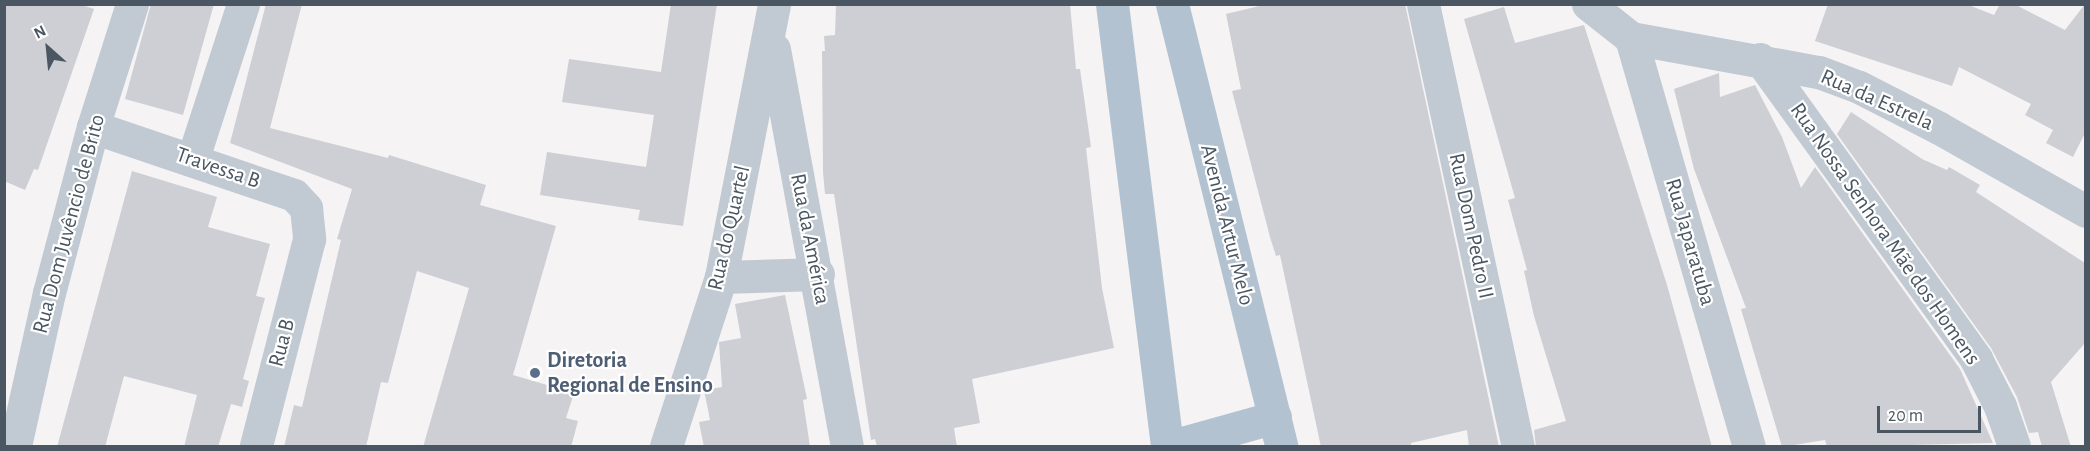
<!DOCTYPE html>
<html>
<head>
<meta charset="utf-8">
<style>
  body { margin:0 }
  #map { position:relative; width:2090px; height:451px; overflow:hidden; background:#f5f3f3; font-family:"Alegreya Sans",sans-serif }
  div>[style] { position:absolute }
  [style*='--x'] { left:calc(var(--x)*1px); top:calc(var(--y)*1px); width:calc(var(--w)*1px); rotate:calc(var(--a)*1deg) }
  .building>* { inset:0; background:#cdcfd5 }
  .minor>* { height:33px; margin:-16.5px; padding:0 16.5px; transform-origin:16.5px; border-radius:16.5px; background:#c1cad2 }
  .major>* { height:33px; margin:-16.5px; padding:0 16.5px; transform-origin:16.5px; border-radius:16.5px; background:#b3c2d1 }
  .dots>* { width:16px; height:16px; translate:-50% -50%; box-sizing:border-box; border:3px solid #fff; border-radius:50% }
  span { translate:-50% -50%; white-space:nowrap; text-align:center; line-height:1.15; -webkit-text-stroke:4.5px #fff; paint-order:stroke }
  .street-label { font-size:22px; color:#4a5661 }
  .service-label { font-size:22px; color:#4e5e75; font-weight:700 }
  .left { translate:0 -50%; text-align:left }
  .frame { position:absolute; inset:0; border:6px solid #4a5661; pointer-events:none }
  .north { position:absolute; left:18px; top:18px; width:60px; height:60px; -webkit-text-stroke:4px #fff; paint-order:stroke; rotate:333deg; font-size:16px; font-weight:700; line-height:24px; text-align:center; color:#4a5661 }
  .north::after { content:''; display:block; margin:auto; width:21px; height:27px; background:#4a5661; clip-path:polygon(50% 0,100% 100%,50% 72%,0 100%) }
  .scale { position:absolute; left:1877px; top:406px; width:104px; height:27px; box-sizing:border-box; border:3px solid #4a5661; border-top:0; padding-left:8px; font-size:18px; line-height:21px; white-space:nowrap; color:#4a5661; -webkit-text-stroke:4px #fff; paint-order:stroke }
</style>
</head>
<body>
<div id="map">
  <div class="building">
    <div style="clip-path:polygon(4px 4px,79px 4px,94px 9px,38px 170px,34px 169px,25px 190px,4px 181px)"></div>
    <div style="clip-path:polygon(151px 4px,214px 4px,183px 115px,125px 99px)"></div>
    <div style="clip-path:polygon(266px 4px,302px 4px,270px 128px,388px 158px,389px 155px,486px 185px,480px 205px,556px 226px,513px 375px,574px 393px,566px 418px,578px 421px,571px 447px,423px 447px,469px 288px,417px 271px,388px 383px,381px 382px,366px 447px,284px 447px,294px 405px,302px 407px,341px 240px,337px 239px,352px 189px,230px 143px)"></div>
    <div style="clip-path:polygon(671px 4px,717px 4px,683px 226px,638px 220px,640px 210px,540px 195px,547px 152px,646px 167px,654px 115px,562px 102px,569px 59px,661px 72px)"></div>
    <div style="clip-path:polygon(836px 4px,1070px 4px,1076px 69px,1080px 69px,1091px 147px,1086px 148px,1102px 288px,1114px 348px,972px 379px,980px 423px,954px 428px,957px 447px,877px 447px,875px 439px,871px 440px,834px 194px,825px 194px,823px 172px,822px 51px,825px 51px,824px 36px,835px 35px)"></div>
    <div style="clip-path:polygon(1268px 4px,1405px 4px,1499px 447px,1469px 447px,1467px 430px,1411px 443px,1411px 447px,1321px 447px,1280px 255px,1276px 256px,1270px 237px,1232px 91px,1241px 89px,1226px 14px)"></div>
    <div style="clip-path:polygon(1828px 4px,1966px 4px,1994px 15px,2000px 4px,2014px 4px,2065px 30px,2085px 4px,2085px 133px,2073px 157px,2046px 143px,2053px 130px,2025px 115px,2031px 104px,1959px 67px,1952px 86px,1815px 41px)"></div>
    <div style="clip-path:polygon(1504px 7px,1515px 43px,1584px 25px,1667px 285px,1712px 447px,1536px 447px,1534px 430px,1566px 421px,1534px 316px,1524px 271px,1527px 270px,1508px 200px,1515px 198px,1464px 19px)"></div>
    <div style="clip-path:polygon(1719px 73px,1720px 97px,1755px 85px,1782px 137px,1801px 188px,1815px 167px,1960px 369px,1993px 443px,1827px 447px,1825px 440px,1782px 447px,1741px 309px,1746px 308px,1694px 169px,1674px 89px)"></div>
    <div style="clip-path:polygon(1851px 112px,1922px 159px,1947px 170px,1949px 167px,1980px 185px,1976px 192px,2085px 263px,2085px 343px,2051px 382px,2071px 447px,2042px 447px,2038px 432px,2029px 433px,2017px 397px,1991px 348px,1837px 134px)"></div>
    <div style="clip-path:polygon(132px 171px,217px 197px,208px 227px,270px 244px,256px 296px,265px 298px,243px 379px,249px 381px,242px 407px,231px 404px,218px 447px,184px 447px,197px 395px,124px 376px,105px 447px,57px 447px)"></div>
    <div style="clip-path:polygon(785px 295px,807px 399px,803px 400px,810px 447px,704px 447px,699px 422px,710px 420px,704px 390px,722px 387px,719px 342px,741px 338px,735px 304px)"></div>
  </div>
  <div class="minor">
    <div style="--x:1423;--y:4;--w:452;--a:77.9"></div>
    <div style="--x:1588;--y:4;--w:55;--a:38.3"></div>
    <div style="--x:1631;--y:38;--w:191;--a:10.3"></div>
    <div style="--x:1819;--y:72;--w:43;--a:20.6"></div>
    <div style="--x:1859;--y:87;--w:90;--a:27.1"></div>
    <div style="--x:1939;--y:128;--w:169;--a:29.5"></div>
    <div style="--x:1631;--y:38;--w:425;--a:73.9"></div>
    <div style="--x:774;--y:49;--w:404;--a:79.6"></div>
    <div style="--x:1760;--y:59;--w:370;--a:54.2"></div>
    <div style="--x:1976;--y:359;--w:53;--a:62.9"></div>
    <div style="--x:2000;--y:406;--w:42;--a:70.7"></div>
    <div style="--x:93;--y:127;--w:212;--a:18.7"></div>
    <div style="--x:294;--y:195;--w:18;--a:47"></div>
    <div style="--x:306;--y:208;--w:31;--a:84"></div>
    <div style="--x:309;--y:239;--w:214;--a:104.4"></div>
    <div style="--x:193;--y:158;--w:162;--a:-72"></div>
    <div style="--x:721;--y:277;--w:97;--a:-1.8"></div>
    <div style="--x:15;--y:446;--w:157;--a:-77.5"></div>
    <div style="--x:49;--y:293;--w:172;--a:-75.2"></div>
    <div style="--x:93;--y:127;--w:129;--a:-72.4"></div>
    <div style="--x:666;--y:446;--w:178;--a:-72"></div>
    <div style="--x:721;--y:277;--w:278;--a:-79"></div>
  </div>
  <div class="major">
    <div style="--x:1112;--y:4;--w:445;--a:82.9"></div>
    <div style="--x:1172;--y:4;--w:455;--a:76.1"></div>
    <div style="--x:1172;--y:446;--w:107;--a:-15.7"></div>
  </div>
  <div class="dots">
    <div style="left:535px;top:373px;background:#5c6f8a"></div>
  </div>
  <div class="street-label">
    <span style="left:1877px;top:100px;rotate:24deg">Rua da Estrela</span>
    <span style="left:218px;top:168px;rotate:19deg">Travessa B</span>
    <span style="left:69px;top:224px;rotate:-75deg">Rua Dom Juvêncio de Brito</span>
    <span style="left:1227px;top:225px;rotate:76deg">Avenida Artur Melo</span>
    <span style="left:1471px;top:226px;rotate:78deg">Rua Dom Pedro II</span>
    <span style="left:729px;top:228px;rotate:-77deg">Rua do Quartel</span>
    <span style="left:1885px;top:234px;rotate:55deg">Rua Nossa Senhora Mãe dos Homens</span>
    <span style="left:810px;top:239px;rotate:79deg">Rua da América</span>
    <span style="left:1690px;top:242px;rotate:74deg">Rua Japaratuba</span>
    <span style="left:282px;top:343px;rotate:-75deg">Rua B</span>
  </div>
  <div class="service-label">
    <span class="left" style="left:547px;top:373px">Diretoria<br>Regional de Ensino</span>
  </div>
  <div class="frame"></div>
  <div class="north">N</div>
  <div class="scale">20 m</div>
</div>
</body>
</html>
